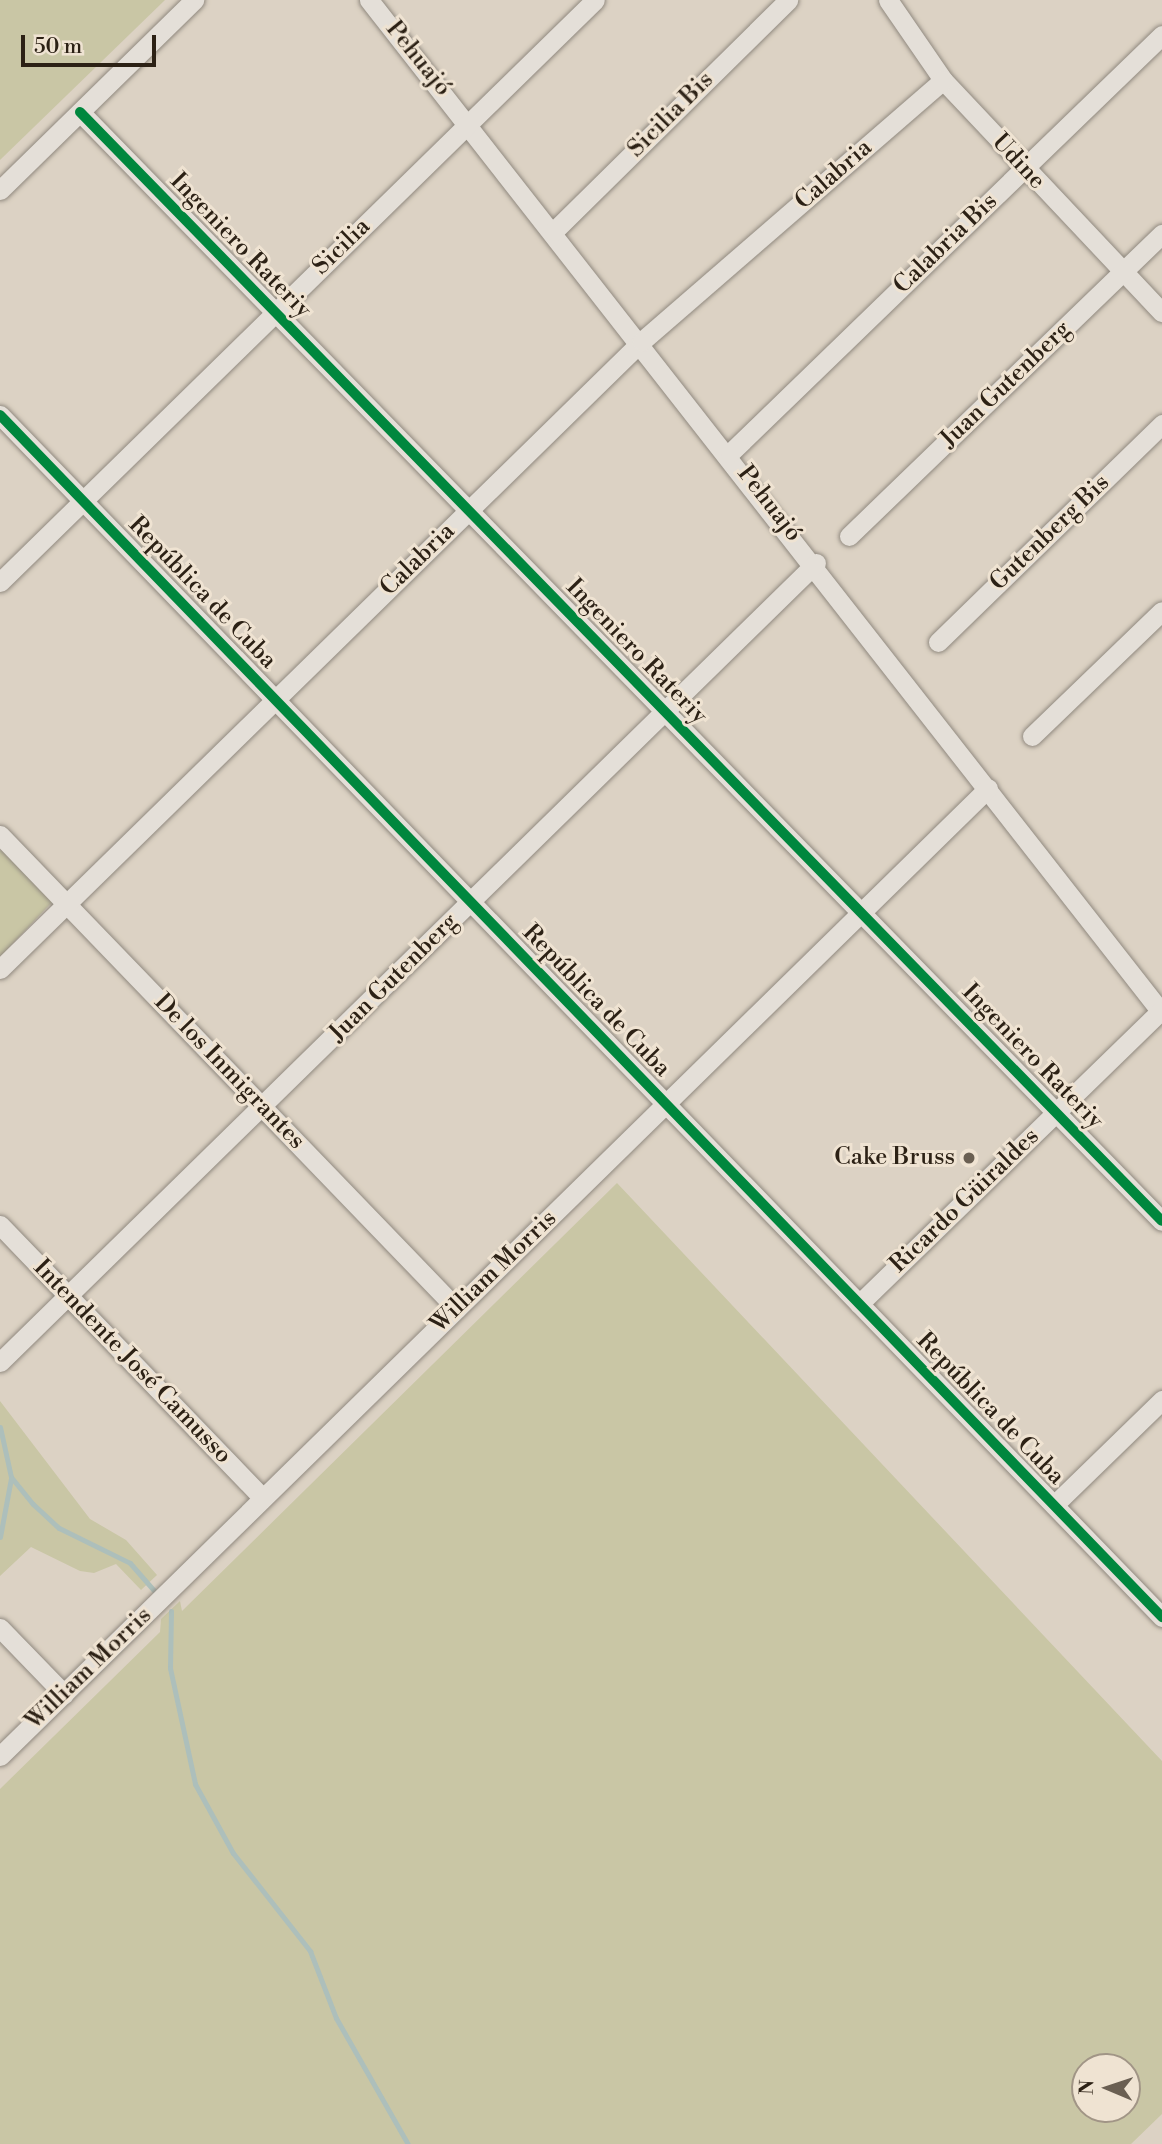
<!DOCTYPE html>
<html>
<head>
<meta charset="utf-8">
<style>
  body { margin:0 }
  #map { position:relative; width:1162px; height:2144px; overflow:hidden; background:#dcd2c4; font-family:"Libre Bodoni",serif }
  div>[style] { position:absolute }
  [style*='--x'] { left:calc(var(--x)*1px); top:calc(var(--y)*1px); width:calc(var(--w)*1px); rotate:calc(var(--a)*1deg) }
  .green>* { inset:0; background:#c9c6a5 }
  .stream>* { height:5px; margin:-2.5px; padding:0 2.5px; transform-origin:2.5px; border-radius:2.5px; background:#adbfbb }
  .roads { filter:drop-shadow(0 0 2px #90897f) drop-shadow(0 0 2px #90897f) }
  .minor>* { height:19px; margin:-9.5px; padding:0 9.5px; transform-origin:9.5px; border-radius:9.5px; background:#e4dfd8 }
  .cycleway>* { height:10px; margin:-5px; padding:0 5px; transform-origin:5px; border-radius:5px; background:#00873e }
  .dots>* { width:19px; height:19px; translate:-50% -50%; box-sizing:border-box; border:4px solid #efe3d2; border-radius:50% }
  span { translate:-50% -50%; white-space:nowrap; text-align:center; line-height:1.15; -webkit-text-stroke:6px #efe3d2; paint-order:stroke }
  .street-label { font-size:24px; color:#2c2115 }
  .poi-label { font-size:24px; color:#2c2115 }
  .right { translate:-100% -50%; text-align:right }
  .north { position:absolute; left:1071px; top:2053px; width:70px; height:70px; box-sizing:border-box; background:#efe3d2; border:2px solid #a19586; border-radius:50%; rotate:272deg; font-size:19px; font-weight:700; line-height:28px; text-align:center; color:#2c2115 }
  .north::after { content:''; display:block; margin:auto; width:24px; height:32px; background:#6a5f52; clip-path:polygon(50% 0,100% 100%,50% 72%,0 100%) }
  .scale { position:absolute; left:21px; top:35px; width:135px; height:32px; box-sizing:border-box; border:4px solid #2c2115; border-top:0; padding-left:9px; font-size:21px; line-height:24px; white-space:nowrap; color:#2c2115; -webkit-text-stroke:5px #efe3d2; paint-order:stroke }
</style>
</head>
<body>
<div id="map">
  <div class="green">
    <div style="clip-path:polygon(0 0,165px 0,0 160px)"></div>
    <div style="clip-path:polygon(4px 847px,52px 902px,0 957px,0 851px)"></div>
    <div style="clip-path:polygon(evenodd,617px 1183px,1162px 1761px,1162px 2114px,1131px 2144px,0 2144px,0 1789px,160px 1632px,161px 1619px,180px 1601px,182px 1611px,617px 1183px,1085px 2067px,1127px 2067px,1127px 2109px,1085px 2109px,1085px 2067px)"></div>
    <div style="clip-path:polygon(0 1401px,90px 1519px,126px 1540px,157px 1575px,141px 1590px,116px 1564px,94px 1573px,80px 1571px,31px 1547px,0 1576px)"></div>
  </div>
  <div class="stream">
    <div style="--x:0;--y:1427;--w:51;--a:77.6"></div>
    <div style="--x:11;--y:1477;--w:35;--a:51"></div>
    <div style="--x:33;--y:1504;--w:35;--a:43"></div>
    <div style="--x:59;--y:1528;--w:79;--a:26.2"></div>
    <div style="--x:130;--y:1563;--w:37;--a:49"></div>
    <div style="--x:0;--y:1537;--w:60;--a:-79.4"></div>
    <div style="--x:171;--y:1611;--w:57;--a:91"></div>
    <div style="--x:170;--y:1668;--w:119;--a:77.8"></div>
    <div style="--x:195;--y:1784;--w:79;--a:61.2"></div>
    <div style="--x:233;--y:1853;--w:125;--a:51.8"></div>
    <div style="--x:310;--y:1951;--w:72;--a:68.8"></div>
    <div style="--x:336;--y:2018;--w:145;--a:60.3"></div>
  </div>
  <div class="roads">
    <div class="minor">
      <div style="--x:369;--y:0;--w:1286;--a:51.95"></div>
      <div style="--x:888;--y:0;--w:97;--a:55.5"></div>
      <div style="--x:943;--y:80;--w:319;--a:46.7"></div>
      <div style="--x:80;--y:112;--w:1549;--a:45.71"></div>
      <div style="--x:0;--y:190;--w:272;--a:-44.4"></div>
      <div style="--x:554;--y:231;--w:329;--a:-44.6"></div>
      <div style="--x:0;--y:415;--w:1672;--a:45.97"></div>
      <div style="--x:730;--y:453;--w:601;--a:-44.06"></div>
      <div style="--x:849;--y:536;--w:435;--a:-44"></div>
      <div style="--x:0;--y:582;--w:832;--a:-44.37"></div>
      <div style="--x:938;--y:642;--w:313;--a:-44.2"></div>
      <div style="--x:1032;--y:736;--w:180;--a:-43.9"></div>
      <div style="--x:0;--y:835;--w:658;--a:46.05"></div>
      <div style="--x:0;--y:969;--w:898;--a:-44.37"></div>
      <div style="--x:642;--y:341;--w:398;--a:-40.9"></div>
      <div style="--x:0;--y:1225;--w:379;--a:46.1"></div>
      <div style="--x:859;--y:1304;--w:420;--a:-44.2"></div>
      <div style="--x:0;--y:1362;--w:1142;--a:-44.4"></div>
      <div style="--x:1054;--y:1505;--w:151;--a:-44.2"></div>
      <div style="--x:0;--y:1628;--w:92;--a:45.9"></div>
      <div style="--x:0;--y:1756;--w:1383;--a:-44.41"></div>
    </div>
  </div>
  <div class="cycleway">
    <div style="--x:80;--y:112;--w:1549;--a:45.71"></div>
    <div style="--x:0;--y:415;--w:1672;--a:45.97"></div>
  </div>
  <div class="dots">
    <div style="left:969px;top:1158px;background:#6a5f52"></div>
  </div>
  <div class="street-label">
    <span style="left:418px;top:59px;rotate:51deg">Pehuajó</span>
    <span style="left:671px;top:115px;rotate:-45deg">Sicilia Bis</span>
    <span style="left:1018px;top:162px;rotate:47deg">Udine</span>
    <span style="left:834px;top:175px;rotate:-41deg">Calabria</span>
    <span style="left:946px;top:244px;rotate:-44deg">Calabria Bis</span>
    <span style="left:240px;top:246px;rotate:46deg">Ingeniero Rateriy</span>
    <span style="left:342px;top:247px;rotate:-44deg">Sicilia</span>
    <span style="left:1006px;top:385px;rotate:-44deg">Juan Gutenberg</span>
    <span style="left:769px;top:504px;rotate:52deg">Pehuajó</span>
    <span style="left:1050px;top:533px;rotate:-44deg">Gutenberg Bis</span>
    <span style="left:418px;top:560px;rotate:-44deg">Calabria</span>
    <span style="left:202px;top:593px;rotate:46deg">República de Cuba</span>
    <span style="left:636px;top:652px;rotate:46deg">Ingeniero Rateriy</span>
    <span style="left:394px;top:978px;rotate:-45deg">Juan Gutenberg</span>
    <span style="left:596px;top:1001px;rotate:46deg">República de Cuba</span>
    <span style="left:1032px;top:1057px;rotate:46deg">Ingeniero Rateriy</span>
    <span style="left:229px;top:1072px;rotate:46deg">De los Inmigrantes</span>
    <span style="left:965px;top:1201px;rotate:-44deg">Ricardo Güiraldes</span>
    <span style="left:494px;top:1272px;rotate:-44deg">William Morris</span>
    <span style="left:132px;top:1362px;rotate:46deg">Intendente José Camusso</span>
    <span style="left:990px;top:1409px;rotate:46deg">República de Cuba</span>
    <span style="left:89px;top:1669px;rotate:-44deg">William Morris</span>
  </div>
  <div class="poi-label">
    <span class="right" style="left:955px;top:1158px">Cake Bruss</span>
  </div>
  <div class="north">N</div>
  <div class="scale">50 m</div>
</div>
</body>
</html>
